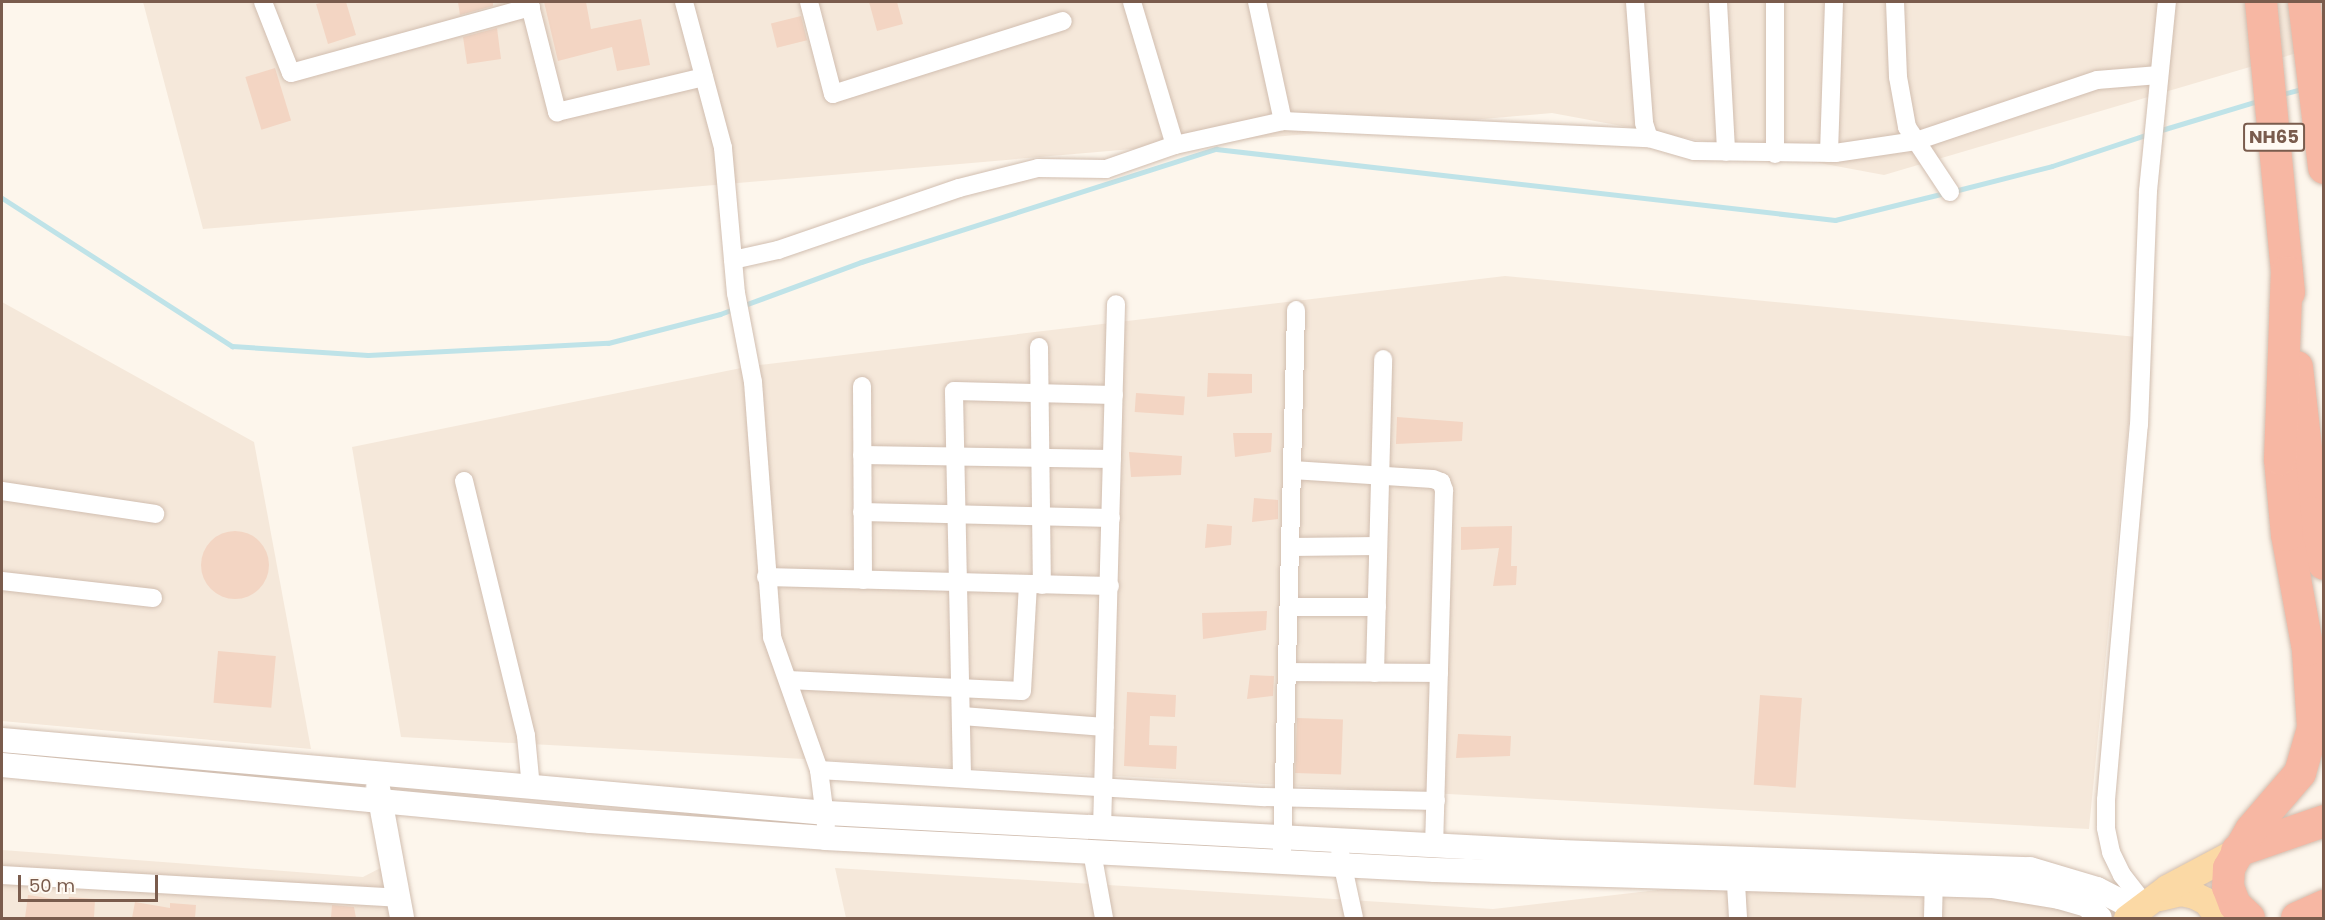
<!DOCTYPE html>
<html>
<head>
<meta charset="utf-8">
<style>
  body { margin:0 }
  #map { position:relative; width:2325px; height:920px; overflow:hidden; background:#fdf6ec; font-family:Poppins,sans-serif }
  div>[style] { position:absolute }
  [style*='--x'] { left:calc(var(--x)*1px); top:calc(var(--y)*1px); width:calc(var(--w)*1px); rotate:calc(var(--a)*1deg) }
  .residential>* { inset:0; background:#f5e8da }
  .stream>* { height:5px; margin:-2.5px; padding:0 2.5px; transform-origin:2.5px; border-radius:2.5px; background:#bfe3e8 }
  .building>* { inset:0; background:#f3d5c3; transform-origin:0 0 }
  .round { border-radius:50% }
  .roads { filter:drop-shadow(0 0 2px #d1beb0) drop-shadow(0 0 2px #d1beb0) }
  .street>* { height:18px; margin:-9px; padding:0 9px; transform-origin:9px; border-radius:9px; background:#fff }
  .secondary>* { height:24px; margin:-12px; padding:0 12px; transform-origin:12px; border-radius:12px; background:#fff }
  .primary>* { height:27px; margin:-13.5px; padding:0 13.5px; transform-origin:13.5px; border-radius:13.5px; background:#fbd9a5 }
  .highway>* { height:32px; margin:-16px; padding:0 16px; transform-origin:16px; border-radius:16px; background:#f7b7a3 }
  span { translate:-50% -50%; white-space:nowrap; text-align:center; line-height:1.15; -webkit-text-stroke:5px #fffaf3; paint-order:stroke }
  .shield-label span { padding:2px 4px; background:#fffaf3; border:2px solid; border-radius:4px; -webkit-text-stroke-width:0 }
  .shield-label { font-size:18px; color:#7a5c4d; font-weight:700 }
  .frame { position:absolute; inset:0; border:3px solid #7a5c4d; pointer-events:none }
  .scale { position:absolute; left:18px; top:875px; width:140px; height:27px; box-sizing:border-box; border:3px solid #7a5c4d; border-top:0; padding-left:8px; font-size:18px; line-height:21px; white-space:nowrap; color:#7a5c4d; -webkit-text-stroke:4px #fffaf3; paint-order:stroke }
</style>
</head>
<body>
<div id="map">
  <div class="residential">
    <div style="clip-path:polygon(143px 2px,2323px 2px,2324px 45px,1884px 175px,1552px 113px,203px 229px)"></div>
    <div style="clip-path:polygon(1505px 276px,2137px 337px,2089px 829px,401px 737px,352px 447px,751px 366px)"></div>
    <div style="clip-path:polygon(2px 302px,254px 442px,311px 749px,2px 721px)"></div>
    <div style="clip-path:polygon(2px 850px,363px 877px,390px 863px,391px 918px,2px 918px)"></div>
    <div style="clip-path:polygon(835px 868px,1493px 909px,1735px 881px,2123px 905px,2112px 918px,846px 918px)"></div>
  </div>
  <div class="stream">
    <div style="--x:2279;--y:95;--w:27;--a:-15"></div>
    <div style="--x:2158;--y:131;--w:108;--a:-16.8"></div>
    <div style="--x:1954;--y:191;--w:101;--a:-14.3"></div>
    <div style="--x:2052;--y:166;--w:102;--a:-18.3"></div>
    <div style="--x:2;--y:198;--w:274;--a:32.8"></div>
    <div style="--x:232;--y:346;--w:136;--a:3.8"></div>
    <div style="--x:368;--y:355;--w:240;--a:-2.9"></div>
    <div style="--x:608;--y:343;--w:116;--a:-14.5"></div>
    <div style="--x:720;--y:314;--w:150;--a:-20.2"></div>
    <div style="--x:861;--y:262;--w:373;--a:-17.7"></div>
    <div style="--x:1216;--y:149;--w:623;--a:6.54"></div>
    <div style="--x:1835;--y:220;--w:113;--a:-13.8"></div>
  </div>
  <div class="building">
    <div style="clip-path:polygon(324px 2px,346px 2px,356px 35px,328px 44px,316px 4px)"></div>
    <div style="clip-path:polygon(458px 2px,493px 2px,493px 6px,460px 15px)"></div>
    <div style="clip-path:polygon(544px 2px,586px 2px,591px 29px,641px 19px,650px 65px,617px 71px,612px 47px,558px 61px)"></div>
    <div style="clip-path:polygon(869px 2px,897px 2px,903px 24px,877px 31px)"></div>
    <div style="left:801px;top:16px;width:25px;height:31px;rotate:76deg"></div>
    <div style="clip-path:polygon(497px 28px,501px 59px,467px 64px,463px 37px)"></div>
    <div style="left:275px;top:68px;width:55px;height:31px;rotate:73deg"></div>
    <div style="clip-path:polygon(1208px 373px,1252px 374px,1252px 393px,1207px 397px)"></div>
    <div style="left:1136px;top:393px;width:49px;height:19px;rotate:4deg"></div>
    <div style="clip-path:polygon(1397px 417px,1463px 422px,1462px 441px,1396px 444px)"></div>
    <div style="clip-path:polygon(1233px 433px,1272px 433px,1271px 452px,1235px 457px)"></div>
    <div style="clip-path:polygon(1129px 452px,1182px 456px,1181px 475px,1131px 477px)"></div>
    <div style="clip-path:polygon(1254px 498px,1278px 500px,1278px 519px,1252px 522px)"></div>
    <div style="clip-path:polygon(1207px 524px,1232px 526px,1231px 545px,1205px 548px)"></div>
    <div style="clip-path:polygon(1512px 526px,1511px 566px,1517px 566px,1516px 585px,1493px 586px,1499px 548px,1461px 550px,1461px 527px)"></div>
    <div class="round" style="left:201px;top:531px;width:68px;height:68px"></div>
    <div style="clip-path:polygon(1267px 611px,1266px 630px,1203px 639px,1202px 613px)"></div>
    <div style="left:218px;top:651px;width:58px;height:52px;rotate:5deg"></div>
    <div style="clip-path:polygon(1250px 675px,1274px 676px,1273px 696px,1247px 699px)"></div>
    <div style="clip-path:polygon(1127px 692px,1176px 695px,1175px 717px,1150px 716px,1149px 745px,1177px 746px,1176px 769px,1124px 766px)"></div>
    <div style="left:1760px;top:695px;width:42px;height:90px;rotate:4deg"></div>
    <div style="left:1297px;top:718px;width:46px;height:55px;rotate:2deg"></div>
    <div style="clip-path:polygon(1458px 734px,1511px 736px,1510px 756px,1456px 758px)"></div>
    <div style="clip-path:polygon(28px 895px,68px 901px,69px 897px,95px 899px,94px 918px,25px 918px)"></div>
    <div style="clip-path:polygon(135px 902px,170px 908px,170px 903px,196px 905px,195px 918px,132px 918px)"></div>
    <div style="clip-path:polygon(332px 905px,354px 907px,356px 918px,331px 918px)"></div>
  </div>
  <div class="roads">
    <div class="street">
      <div style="--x:263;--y:2;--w:76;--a:68.5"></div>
      <div style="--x:291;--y:73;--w:249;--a:-15.4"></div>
      <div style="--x:529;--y:2;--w:114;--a:75.7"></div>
      <div style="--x:557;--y:112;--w:151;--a:-13.4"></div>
      <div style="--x:684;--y:2;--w:151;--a:75"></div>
      <div style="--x:723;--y:148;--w:146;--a:84.9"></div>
      <div style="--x:736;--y:293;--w:91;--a:79.2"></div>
      <div style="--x:753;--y:382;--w:256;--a:85.7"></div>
      <div style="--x:772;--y:637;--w:141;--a:70.5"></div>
      <div style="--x:819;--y:770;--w:55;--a:82.7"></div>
      <div style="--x:809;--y:2;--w:95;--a:75.4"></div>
      <div style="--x:833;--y:94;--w:241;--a:-17.6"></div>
      <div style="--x:1132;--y:2;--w:149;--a:73.3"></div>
      <div style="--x:1635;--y:2;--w:121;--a:85.7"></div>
      <div style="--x:1644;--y:123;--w:16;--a:72"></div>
      <div style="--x:1718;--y:2;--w:150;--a:86.9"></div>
      <div style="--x:1895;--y:2;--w:75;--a:87.7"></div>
      <div style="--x:1898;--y:77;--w:51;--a:79.8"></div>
      <div style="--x:1907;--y:127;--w:78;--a:56.5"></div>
      <div style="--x:1283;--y:121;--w:366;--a:2.7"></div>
      <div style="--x:1649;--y:138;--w:47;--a:16.1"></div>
      <div style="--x:1694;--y:151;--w:141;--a:0.8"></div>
      <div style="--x:1835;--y:153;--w:82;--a:-8.4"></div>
      <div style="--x:1916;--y:141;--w:191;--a:-18.6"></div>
      <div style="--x:2097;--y:80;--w:62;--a:-4.6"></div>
      <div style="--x:1829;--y:153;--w:151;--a:-88.1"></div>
      <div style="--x:1775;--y:154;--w:152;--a:-90"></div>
      <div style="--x:733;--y:260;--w:46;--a:-12.5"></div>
      <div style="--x:778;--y:250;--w:191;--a:-18.9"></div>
      <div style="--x:959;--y:188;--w:81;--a:-14.2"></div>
      <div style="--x:1038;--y:168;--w:68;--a:0.8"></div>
      <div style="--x:1106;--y:169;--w:73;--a:-19.2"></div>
      <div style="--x:1175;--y:145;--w:111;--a:-12.5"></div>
      <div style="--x:1283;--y:121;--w:122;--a:-102.3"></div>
      <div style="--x:1039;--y:347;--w:238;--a:89.3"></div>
      <div style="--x:862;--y:386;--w:194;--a:89.7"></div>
      <div style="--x:862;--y:455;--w:250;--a:0.9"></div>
      <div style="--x:1292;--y:470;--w:141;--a:3.7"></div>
      <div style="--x:1433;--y:479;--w:9;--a:21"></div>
      <div style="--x:1441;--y:482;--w:9;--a:69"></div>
      <div style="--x:1444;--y:490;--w:356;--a:91.6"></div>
      <div style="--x:464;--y:481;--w:262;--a:76.3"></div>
      <div style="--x:526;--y:736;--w:52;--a:84.5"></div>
      <div style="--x:2;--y:491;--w:155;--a:8.5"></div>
      <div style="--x:862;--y:512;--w:249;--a:1.4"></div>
      <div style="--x:1291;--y:547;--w:87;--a:-0.7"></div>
      <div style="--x:766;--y:577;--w:344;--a:1.5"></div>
      <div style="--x:2;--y:581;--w:152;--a:6.4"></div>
      <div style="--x:1290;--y:607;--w:87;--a:0"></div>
      <div style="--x:1288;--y:672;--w:151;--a:0.4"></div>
      <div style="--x:1375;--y:673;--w:314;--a:-88.5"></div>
      <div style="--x:788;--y:680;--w:234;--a:2.7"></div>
      <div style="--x:1022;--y:691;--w:107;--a:-86.8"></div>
      <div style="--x:962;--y:716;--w:143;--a:4.4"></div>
      <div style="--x:819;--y:770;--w:447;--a:3.5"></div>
      <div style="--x:1265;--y:797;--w:171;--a:1.3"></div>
      <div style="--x:962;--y:776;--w:385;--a:-91.2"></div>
      <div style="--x:954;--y:391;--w:160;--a:1.4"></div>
      <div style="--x:1102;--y:829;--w:525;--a:-88.47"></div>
      <div style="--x:1092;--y:852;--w:67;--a:79.7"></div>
      <div style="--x:1340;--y:853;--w:66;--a:77.8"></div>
      <div style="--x:1282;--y:861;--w:551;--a:-88.54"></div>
      <div style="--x:1735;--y:867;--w:51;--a:86.6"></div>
      <div style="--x:2;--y:875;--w:396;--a:3.3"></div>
      <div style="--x:2144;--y:903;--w:36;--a:-128"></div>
      <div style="--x:2122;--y:875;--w:25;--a:-116"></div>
      <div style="--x:2111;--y:852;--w:25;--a:-102"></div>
      <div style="--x:2106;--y:828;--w:28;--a:-90"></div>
      <div style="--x:2106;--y:800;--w:376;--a:-85"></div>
      <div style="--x:2139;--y:425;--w:234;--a:-87.8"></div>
      <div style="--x:2148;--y:191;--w:190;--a:-84.3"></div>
      <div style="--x:1933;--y:918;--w:45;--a:-88.7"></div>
    </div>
    <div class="secondary">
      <div style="--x:2;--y:740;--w:828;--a:5.06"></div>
      <div style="--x:827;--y:813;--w:734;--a:3.05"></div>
      <div style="--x:1560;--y:852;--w:470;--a:2.1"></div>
      <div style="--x:2030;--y:869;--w:70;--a:16.6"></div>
      <div style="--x:2097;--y:889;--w:46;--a:27.1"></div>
      <div style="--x:2;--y:765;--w:591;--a:5.44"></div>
      <div style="--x:590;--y:821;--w:236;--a:4.1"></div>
      <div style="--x:825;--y:838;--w:611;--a:3"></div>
      <div style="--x:1435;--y:870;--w:557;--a:1.65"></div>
      <div style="--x:1992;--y:886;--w:68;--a:9.3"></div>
      <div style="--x:2059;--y:897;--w:29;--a:16"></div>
      <div style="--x:2087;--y:905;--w:18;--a:45"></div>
      <div style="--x:378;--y:788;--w:132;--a:79.5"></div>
    </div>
    <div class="primary">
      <div style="--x:2159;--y:897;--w:23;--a:-13"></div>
      <div style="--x:2181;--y:892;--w:13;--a:13"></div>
      <div style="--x:2194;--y:895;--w:13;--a:27"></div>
      <div style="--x:2206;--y:901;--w:21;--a:53"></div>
      <div style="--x:2127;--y:918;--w:50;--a:-36.9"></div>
      <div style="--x:2167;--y:888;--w:79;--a:-27.9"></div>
    </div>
    <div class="highway">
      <div style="--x:2261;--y:2;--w:292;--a:84.5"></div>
      <div style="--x:2304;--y:2;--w:167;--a:83.1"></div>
      <div style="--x:2297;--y:367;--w:147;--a:83.7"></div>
      <div style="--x:2313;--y:513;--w:52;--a:77.8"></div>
      <div style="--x:2237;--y:851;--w:92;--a:-19"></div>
      <div style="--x:2249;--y:918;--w:19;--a:-137"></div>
      <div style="--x:2235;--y:905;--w:19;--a:-111"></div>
      <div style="--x:2228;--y:887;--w:19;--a:-87"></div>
      <div style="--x:2229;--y:868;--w:44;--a:-59.9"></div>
      <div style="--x:2251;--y:830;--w:75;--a:-49.3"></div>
      <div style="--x:2300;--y:773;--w:47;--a:-73.9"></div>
      <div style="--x:2313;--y:728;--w:78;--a:-93.7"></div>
      <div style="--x:2308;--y:650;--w:117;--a:-100.3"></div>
      <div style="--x:2287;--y:535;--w:76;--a:-95.3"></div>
      <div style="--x:2280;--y:459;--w:187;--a:-87.9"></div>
      <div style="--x:2297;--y:918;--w:30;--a:-24"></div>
    </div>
  </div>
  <div class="shield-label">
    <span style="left:2274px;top:137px">NH65</span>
  </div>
  <div class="frame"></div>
  <div class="scale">50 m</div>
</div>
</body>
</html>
